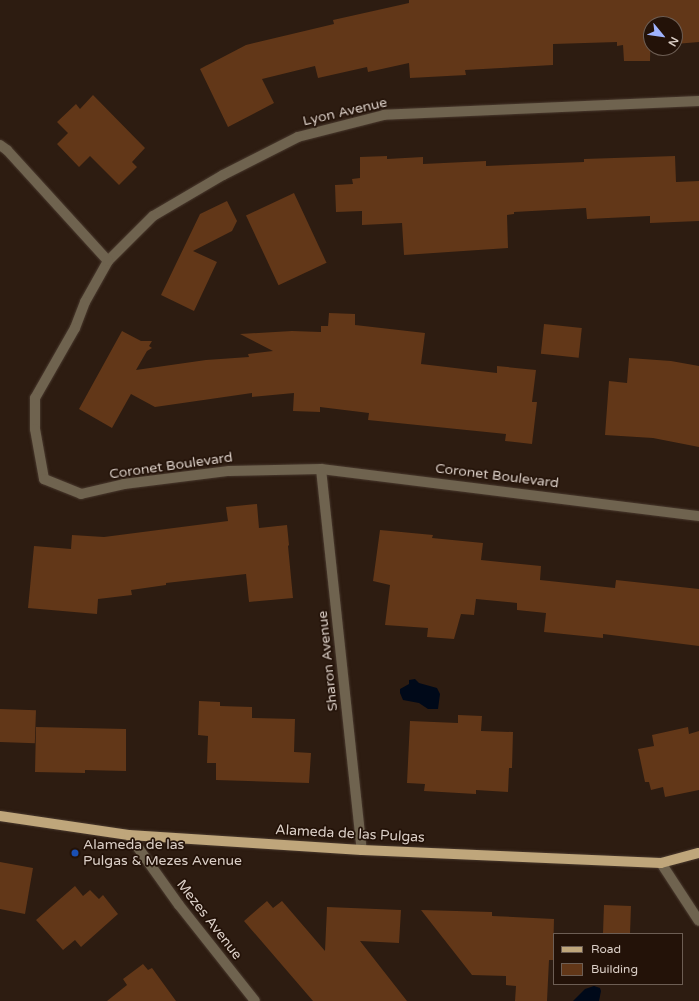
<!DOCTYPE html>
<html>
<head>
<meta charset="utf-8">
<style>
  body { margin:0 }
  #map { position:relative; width:699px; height:1001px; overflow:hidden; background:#2d1c11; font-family:"Varela Round",sans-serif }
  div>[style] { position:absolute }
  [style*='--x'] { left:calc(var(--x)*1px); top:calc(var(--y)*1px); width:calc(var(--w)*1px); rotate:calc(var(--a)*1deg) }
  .water>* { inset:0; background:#000919 }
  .building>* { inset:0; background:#623718; transform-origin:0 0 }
  .roads { filter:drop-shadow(0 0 1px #49392e) drop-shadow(0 0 1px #49392e) }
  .minor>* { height:10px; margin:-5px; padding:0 5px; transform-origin:5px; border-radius:5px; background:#6f634f }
  .major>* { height:10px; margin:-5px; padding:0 5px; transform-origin:5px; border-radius:5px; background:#bfa67b }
  .dots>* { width:11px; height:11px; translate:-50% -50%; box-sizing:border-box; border:2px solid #231208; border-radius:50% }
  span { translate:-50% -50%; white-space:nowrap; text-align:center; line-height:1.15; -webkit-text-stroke:3.5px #231208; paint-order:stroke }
  .street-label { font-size:14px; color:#dbcfc7 }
  .poi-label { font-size:14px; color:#dbcfc7 }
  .left { translate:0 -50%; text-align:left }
  .legend { position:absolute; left:553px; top:933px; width:130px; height:52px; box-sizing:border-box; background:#231208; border:1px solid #6d5e54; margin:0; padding:5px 7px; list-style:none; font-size:12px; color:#dbcfc7 }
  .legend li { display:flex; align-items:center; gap:8px; height:20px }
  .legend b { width:20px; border:1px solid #6d5e54 }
  .north { position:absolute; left:643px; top:16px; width:40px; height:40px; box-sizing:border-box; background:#231208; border:1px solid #6d5e54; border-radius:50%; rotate:119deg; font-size:11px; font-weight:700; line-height:16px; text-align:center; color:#dbcfc7 }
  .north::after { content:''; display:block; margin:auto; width:14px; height:18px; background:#9fb3fd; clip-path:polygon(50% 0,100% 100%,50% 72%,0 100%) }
</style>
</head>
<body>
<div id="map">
  <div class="water">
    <div style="clip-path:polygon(415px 679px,419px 683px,437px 688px,440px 694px,438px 709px,428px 709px,419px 703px,403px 700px,400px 693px,400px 689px,409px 684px,409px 680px)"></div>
    <div style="clip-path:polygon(594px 986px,600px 988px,601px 991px,599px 1001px,573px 1001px,585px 989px)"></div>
  </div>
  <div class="building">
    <div style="clip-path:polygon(409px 0,699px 0,699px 42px,675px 44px,675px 24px,651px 24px,650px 61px,624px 61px,623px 45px,617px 46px,617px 42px,553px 44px,553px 65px,465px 70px,466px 75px,410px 78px,409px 63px,368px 72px,367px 67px,318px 78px,315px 66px,262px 79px,274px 103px,228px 127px,200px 69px,246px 45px,334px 24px,333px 20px,409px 3px)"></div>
    <div style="clip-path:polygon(93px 95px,145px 148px,132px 162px,137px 167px,119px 185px,90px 156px,79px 167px,57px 144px,68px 133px,57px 122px,76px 104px,80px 109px)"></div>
    <div style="clip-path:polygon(387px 156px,387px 159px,423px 157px,423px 164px,486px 161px,486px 166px,584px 162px,584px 159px,675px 156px,676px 182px,699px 181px,699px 221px,650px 223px,650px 216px,587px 219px,586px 208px,514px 212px,514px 214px,507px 215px,508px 248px,404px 255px,402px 223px,362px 225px,362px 211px,336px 212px,335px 185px,353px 184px,352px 179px,360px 178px,360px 157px)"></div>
    <div style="left:294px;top:193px;width:77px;height:53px;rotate:65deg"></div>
    <div style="clip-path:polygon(227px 201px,237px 221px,232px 231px,193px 251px,217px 262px,194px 311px,161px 295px,200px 214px)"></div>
    <div style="clip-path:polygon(329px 313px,355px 314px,355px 325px,425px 333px,421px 364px,497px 373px,497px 366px,536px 370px,532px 402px,537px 402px,532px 444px,505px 441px,506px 434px,368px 420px,369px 413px,320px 407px,320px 412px,293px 411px,294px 393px,252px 397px,252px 393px,155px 407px,131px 394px,112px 428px,79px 409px,122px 331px,141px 341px,152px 341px,149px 346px,152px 348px,147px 351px,136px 370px,206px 360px,249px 357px,248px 354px,273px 351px,240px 334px,292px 331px,321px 332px,321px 326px,328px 326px)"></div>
    <div style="left:544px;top:324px;width:38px;height:30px;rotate:6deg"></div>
    <div style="clip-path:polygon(629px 358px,671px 361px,699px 366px,699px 447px,653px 438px,605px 435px,609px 381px,627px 383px)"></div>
    <div style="clip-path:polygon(257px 504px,259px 528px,287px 525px,289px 545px,288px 546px,293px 598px,249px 602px,246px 574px,166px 583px,166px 585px,131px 590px,132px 595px,98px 599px,97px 614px,28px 608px,34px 546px,71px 549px,72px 535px,104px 537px,228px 521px,226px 507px)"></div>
    <div style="clip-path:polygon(380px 530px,433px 535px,432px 538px,483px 543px,481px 560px,541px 566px,540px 580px,615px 588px,616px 580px,699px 589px,699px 646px,603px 634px,603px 638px,544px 632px,546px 613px,517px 610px,517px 603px,476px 599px,474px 615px,461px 614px,454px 639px,427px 637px,428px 628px,385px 625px,390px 585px,373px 581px)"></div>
    <div style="clip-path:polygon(199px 701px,220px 702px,220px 706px,252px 707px,252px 718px,295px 719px,294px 752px,311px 753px,309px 783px,216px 780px,216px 763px,207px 763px,208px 736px,198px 735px)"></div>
    <div style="left:0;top:709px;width:36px;height:33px;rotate:2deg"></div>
    <div style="clip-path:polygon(458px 715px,482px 716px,481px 731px,513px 732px,512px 768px,509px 768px,508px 792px,476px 790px,476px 794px,424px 791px,425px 784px,407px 783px,410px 721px,458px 723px)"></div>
    <div style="clip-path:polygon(36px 727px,126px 729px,126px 771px,85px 770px,85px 773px,35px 772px)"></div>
    <div style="clip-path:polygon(688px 727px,689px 734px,699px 731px,699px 790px,665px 797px,663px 787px,651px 790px,649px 782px,645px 782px,638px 749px,654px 746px,652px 735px)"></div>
    <div style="clip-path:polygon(0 862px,33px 868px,25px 914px,0 909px)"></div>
    <div style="clip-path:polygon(75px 886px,83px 896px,90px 890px,99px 899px,103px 895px,118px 914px,81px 947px,75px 940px,63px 950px,36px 920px)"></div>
    <div style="clip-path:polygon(267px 901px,273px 908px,282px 901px,325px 951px,327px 907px,401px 910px,399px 943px,360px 941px,407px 1001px,313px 1001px,244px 921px)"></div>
    <div style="left:604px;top:905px;width:27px;height:29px;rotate:2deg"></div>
    <div style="clip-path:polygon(421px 910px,492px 912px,492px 916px,554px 919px,553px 960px,549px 960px,547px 1001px,515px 1001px,516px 986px,506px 985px,506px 976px,472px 975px)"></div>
    <div style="clip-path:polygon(143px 964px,148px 970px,152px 968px,176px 1001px,107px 1001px,127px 985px,123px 979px)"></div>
  </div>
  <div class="roads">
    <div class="minor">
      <div style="--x:699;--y:101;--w:315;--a:177.5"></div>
      <div style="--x:384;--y:115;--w:89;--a:165.7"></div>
      <div style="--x:298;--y:137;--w:84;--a:153.1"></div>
      <div style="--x:223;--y:175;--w:81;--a:149.6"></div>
      <div style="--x:153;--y:216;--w:64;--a:135"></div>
      <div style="--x:108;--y:261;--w:47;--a:119.3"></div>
      <div style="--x:85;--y:302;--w:28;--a:111"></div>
      <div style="--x:75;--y:328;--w:81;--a:119.7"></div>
      <div style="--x:35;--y:398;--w:31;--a:90"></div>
      <div style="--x:35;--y:429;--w:51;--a:79.8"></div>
      <div style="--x:44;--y:479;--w:40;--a:22"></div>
      <div style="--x:81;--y:494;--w:44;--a:-13.1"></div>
      <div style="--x:124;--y:484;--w:106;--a:-7.1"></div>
      <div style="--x:229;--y:471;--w:92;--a:-1.2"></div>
      <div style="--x:321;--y:469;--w:381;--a:7.1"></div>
      <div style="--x:0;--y:145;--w:9;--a:36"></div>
      <div style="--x:7;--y:150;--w:150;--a:47.7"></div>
      <div style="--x:321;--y:469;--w:383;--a:83.9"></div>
      <div style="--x:129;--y:835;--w:86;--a:54.5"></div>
      <div style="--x:179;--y:905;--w:122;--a:51.6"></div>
      <div style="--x:661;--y:863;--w:69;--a:56.8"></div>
    </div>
    <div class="major">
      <div style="--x:0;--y:816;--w:130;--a:8.4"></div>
      <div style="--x:129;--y:835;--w:233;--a:3.7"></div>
      <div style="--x:362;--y:850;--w:299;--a:2.5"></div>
      <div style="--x:661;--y:863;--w:39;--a:-15"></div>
    </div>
  </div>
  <div class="dots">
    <div style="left:75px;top:853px;background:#1a4fb4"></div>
  </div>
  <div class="street-label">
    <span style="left:345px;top:112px;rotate:-13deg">Lyon Avenue</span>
    <span style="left:171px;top:466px;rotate:-8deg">Coronet Boulevard</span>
    <span style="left:497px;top:476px;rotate:7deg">Coronet Boulevard</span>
    <span style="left:328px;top:661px;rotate:-96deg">Sharon Avenue</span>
    <span style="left:350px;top:834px;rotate:3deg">Alameda de las Pulgas</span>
    <span style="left:209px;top:920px;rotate:52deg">Mezes Avenue</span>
  </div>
  <div class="poi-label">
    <span class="left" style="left:83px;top:853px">Alameda de las<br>Pulgas &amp; Mezes Avenue</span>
  </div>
  <ul class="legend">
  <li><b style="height:5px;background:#bfa67b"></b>Road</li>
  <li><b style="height:11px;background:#623718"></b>Building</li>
  </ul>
  <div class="north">N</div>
</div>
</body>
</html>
